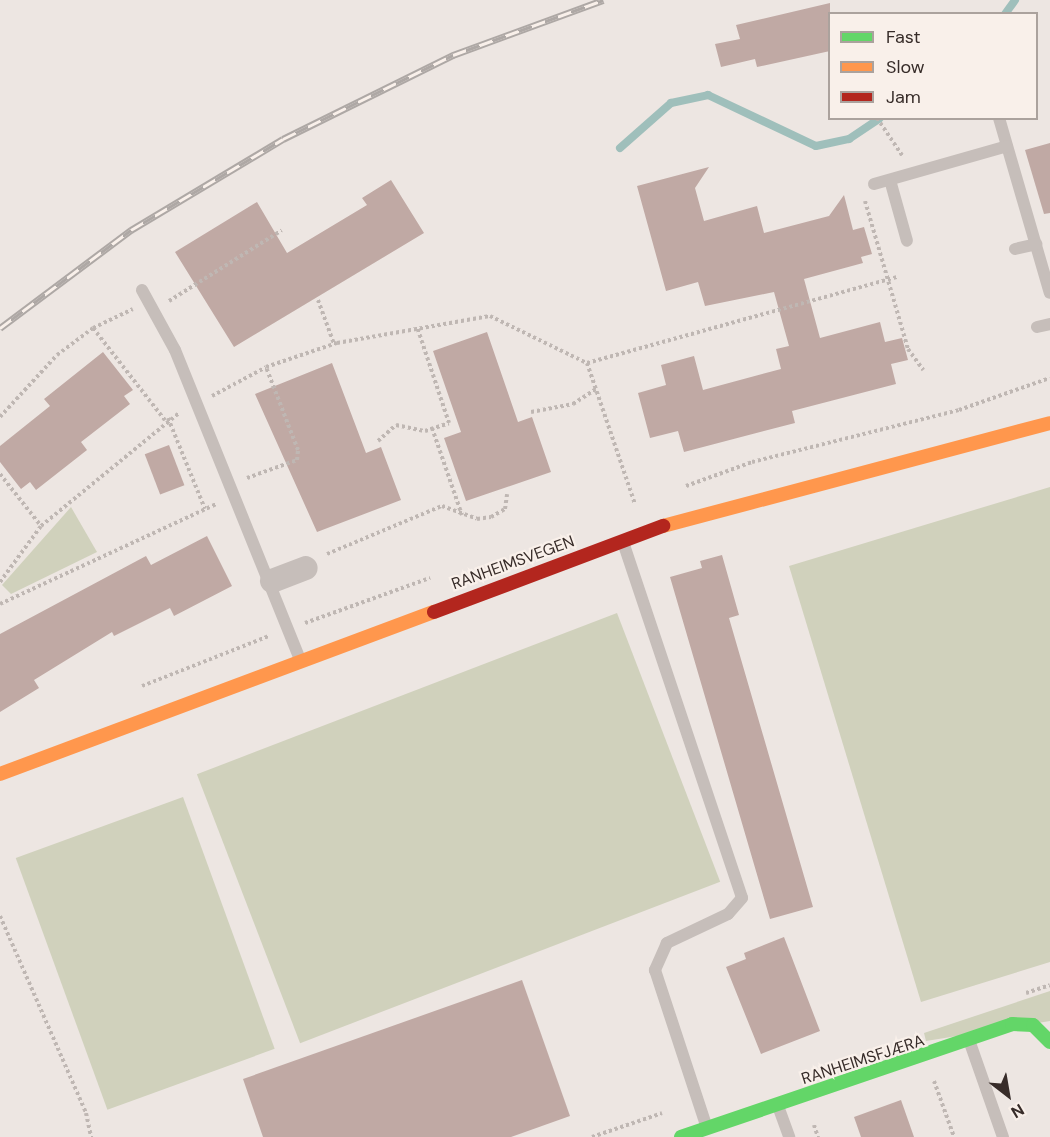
<!DOCTYPE html>
<html>
<head>
<meta charset="utf-8">
<style>
  body { margin:0 }
  #map { position:relative; width:1050px; height:1137px; overflow:hidden; background:#ede6e2; font-family:"DM Sans",sans-serif }
  div>[style] { position:absolute }
  [style*='--x'] { left:calc(var(--x)*1px); top:calc(var(--y)*1px); width:calc(var(--w)*1px); rotate:calc(var(--a)*1deg) }
  .green>* { inset:0; background:#d0d1bc; transform-origin:0 0 }
  .stream>* { height:8px; margin:-4px; padding:0 4px; transform-origin:4px; border-radius:4px; background:#9fbfbb }
  .building>* { inset:0; background:#c0a9a4; transform-origin:0 0 }
  .path>* { height:4px; margin-top:-2px; transform-origin:0; background:repeating-linear-gradient(90deg,#bfb7b3 0 3px,transparent 0 6px) }
  .lane>* { height:12px; margin:-6px; padding:0 6px; transform-origin:6px; border-radius:6px; background:#c6beba }
  .street>* { height:24px; margin:-12px; padding:0 12px; transform-origin:12px; border-radius:12px; background:#c6beba }
  .fast>* { height:14px; margin:-7px; padding:0 7px; transform-origin:7px; border-radius:7px; background:#63d668 }
  .slow>* { height:14px; margin:-7px; padding:0 7px; transform-origin:7px; border-radius:7px; background:#ff974d }
  .jam>* { height:14px; margin:-7px; padding:0 7px; transform-origin:7px; border-radius:7px; background:#b3261e }
  .rail>* { height:7px; margin-top:-3.5px; transform-origin:0; background:repeating-linear-gradient(90deg,#f9f0ea 0 14px,#aea8a5 0 28px); box-sizing:border-box; border-block:2px solid #aea8a5 }
  span { translate:-50% -50%; white-space:nowrap; text-align:center; line-height:1.15; -webkit-text-stroke:4.5px #f9f0ea; paint-order:stroke }
  .street-label { font-size:16px; color:#372c29 }
  .legend { position:absolute; left:828px; top:12px; width:210px; height:108px; box-sizing:border-box; background:#f9f0ea; border:2px solid #aba29d; margin:0; padding:8px 10px; list-style:none; font-size:18px; color:#372c29 }
  .legend li { display:flex; align-items:center; gap:12px; height:30px }
  .legend b { width:30px; border:2px solid #aba29d }
  .north { position:absolute; left:978px; top:1065px; width:60px; height:60px; -webkit-text-stroke:4px #f9f0ea; paint-order:stroke; rotate:149deg; font-size:16px; font-weight:700; line-height:24px; text-align:center; color:#372c29 }
  .north::after { content:''; display:block; margin:auto; width:21px; height:27px; background:#372c29; clip-path:polygon(50% 0,100% 100%,50% 72%,0 100%) }
</style>
</head>
<body>
<div id="map">
  <div class="green">
    <div style="clip-path:polygon(1050px 487px,1050px 962px,921px 1002px,789px 566px)"></div>
    <div style="clip-path:polygon(71px 507px,97px 552px,11px 594px,2px 585px)"></div>
    <div style="left:617px;top:613px;width:288px;height:450px;rotate:69deg"></div>
    <div style="left:183px;top:797px;width:268px;height:178px;rotate:70deg"></div>
    <div style="clip-path:polygon(1050px 991px,1050px 1021px,926px 1041px,924px 1033px)"></div>
  </div>
  <div class="stream">
    <div style="--x:1005;--y:14;--w:17;--a:-54"></div>
    <div style="--x:620;--y:148;--w:68;--a:-41.4"></div>
    <div style="--x:671;--y:103;--w:38;--a:-12"></div>
    <div style="--x:708;--y:95;--w:119;--a:25.3"></div>
    <div style="--x:816;--y:146;--w:34;--a:-12"></div>
    <div style="--x:849;--y:139;--w:37;--a:-34"></div>
  </div>
  <div class="building">
    <div style="clip-path:polygon(830px 3px,830px 51px,757px 67px,755px 59px,721px 67px,715px 44px,740px 39px,736px 25px)"></div>
    <div style="clip-path:polygon(1050px 143px,1050px 213px,1044px 214px,1025px 150px)"></div>
    <div style="clip-path:polygon(709px 167px,695px 188px,704px 221px,757px 206px,764px 233px,829px 216px,844px 195px,853px 230px,864px 227px,872px 254px,861px 257px,863px 263px,804px 279px,820px 338px,880px 322px,885px 342px,902px 338px,908px 360px,891px 364px,896px 384px,792px 411px,795px 423px,684px 452px,678px 431px,650px 438px,638px 393px,666px 385px,661px 365px,694px 356px,703px 390px,781px 369px,776px 349px,789px 346px,774px 292px,705px 306px,698px 282px,666px 291px,637px 186px)"></div>
    <div style="clip-path:polygon(391px 180px,424px 233px,234px 347px,175px 252px,257px 202px,287px 253px,367px 205px,362px 198px)"></div>
    <div style="clip-path:polygon(487px 332px,518px 422px,532px 417px,551px 472px,466px 501px,444px 438px,461px 432px,433px 351px)"></div>
    <div style="clip-path:polygon(103px 352px,133px 390px,124px 396px,130px 404px,81px 442px,87px 450px,36px 490px,30px 482px,21px 489px,0 462px,0 446px,50px 406px,44px 399px)"></div>
    <div style="clip-path:polygon(332px 363px,366px 453px,381px 447px,401px 500px,317px 532px,255px 394px)"></div>
    <div style="left:169px;top:445px;width:43px;height:26px;rotate:69deg"></div>
    <div style="clip-path:polygon(207px 536px,232px 586px,174px 616px,170px 608px,114px 636px,112px 632px,34px 680px,39px 688px,0 712px,0 634px,146px 556px,151px 565px)"></div>
    <div style="clip-path:polygon(722px 555px,739px 615px,729px 618px,813px 907px,770px 919px,670px 577px,702px 568px,700px 561px)"></div>
    <div style="clip-path:polygon(784px 937px,820px 1031px,761px 1054px,726px 967px,746px 959px,744px 953px)"></div>
    <div style="clip-path:polygon(522px 980px,570px 1116px,511px 1137px,263px 1137px,243px 1079px)"></div>
    <div style="clip-path:polygon(901px 1100px,914px 1137px,861px 1137px,854px 1117px)"></div>
  </div>
  <div class="path">
    <div style="--x:877;--y:118;--w:45;--a:56"></div>
    <div style="--x:865;--y:201;--w:154;--a:73.8"></div>
    <div style="--x:908;--y:349;--w:26;--a:54"></div>
    <div style="--x:318;--y:300;--w:47;--a:70"></div>
    <div style="--x:169;--y:301;--w:133;--a:-32.1"></div>
    <div style="--x:93;--y:328;--w:117;--a:52"></div>
    <div style="--x:587;--y:363;--w:323;--a:-15.5"></div>
    <div style="--x:212;--y:396;--w:61;--a:-28.2"></div>
    <div style="--x:266;--y:367;--w:75;--a:-18.7"></div>
    <div style="--x:337;--y:343;--w:155;--a:-10"></div>
    <div style="--x:490;--y:316;--w:108;--a:25.9"></div>
    <div style="--x:587;--y:363;--w:149;--a:71.2"></div>
    <div style="--x:531;--y:412;--w:43;--a:-10.8"></div>
    <div style="--x:573;--y:404;--w:27;--a:-33"></div>
    <div style="--x:0;--y:417;--w:84;--a:-47.4"></div>
    <div style="--x:57;--y:355;--w:45;--a:-36.9"></div>
    <div style="--x:93;--y:328;--w:44;--a:-25.4"></div>
    <div style="--x:168;--y:418;--w:98;--a:67.9"></div>
    <div style="--x:432;--y:428;--w:92;--a:71"></div>
    <div style="--x:378;--y:441;--w:24;--a:-42"></div>
    <div style="--x:396;--y:425;--w:30;--a:12"></div>
    <div style="--x:425;--y:431;--w:25;--a:-18"></div>
    <div style="--x:449;--y:423;--w:101;--a:-108.4"></div>
    <div style="--x:0;--y:474;--w:66;--a:51.7"></div>
    <div style="--x:247;--y:478;--w:53;--a:-19.8"></div>
    <div style="--x:297;--y:460;--w:10;--a:-84"></div>
    <div style="--x:298;--y:450;--w:89;--a:-111.1"></div>
    <div style="--x:686;--y:486;--w:70;--a:-20"></div>
    <div style="--x:752;--y:462;--w:213;--a:-14.1"></div>
    <div style="--x:959;--y:410;--w:96;--a:-19.4"></div>
    <div style="--x:327;--y:554;--w:125;--a:-22.7"></div>
    <div style="--x:442;--y:506;--w:37;--a:20"></div>
    <div style="--x:477;--y:519;--w:14;--a:-8"></div>
    <div style="--x:491;--y:517;--w:16;--a:-30"></div>
    <div style="--x:505;--y:509;--w:15;--a:-82"></div>
    <div style="--x:0;--y:582;--w:69;--a:-53.8"></div>
    <div style="--x:41;--y:526;--w:178;--a:-39.3"></div>
    <div style="--x:0;--y:604;--w:238;--a:-24.8"></div>
    <div style="--x:305;--y:623;--w:133;--a:-19.8"></div>
    <div style="--x:142;--y:686;--w:136;--a:-21.5"></div>
    <div style="--x:0;--y:916;--w:215;--a:66.4"></div>
    <div style="--x:86;--y:1113;--w:25;--a:78"></div>
    <div style="--x:1026;--y:993;--w:25;--a:-18"></div>
    <div style="--x:934;--y:1081;--w:59;--a:70.3"></div>
    <div style="--x:814;--y:1125;--w:13;--a:72"></div>
    <div style="--x:592;--y:1137;--w:74;--a:-18.9"></div>
  </div>
  <div class="lane">
    <div style="--x:999;--y:118;--w:182;--a:73.8"></div>
    <div style="--x:890;--y:180;--w:63;--a:74.4"></div>
    <div style="--x:874;--y:184;--w:138;--a:-15.9"></div>
    <div style="--x:1015;--y:249;--w:22;--a:-13"></div>
    <div style="--x:142;--y:290;--w:68;--a:61.2"></div>
    <div style="--x:175;--y:350;--w:334;--a:68"></div>
    <div style="--x:1037;--y:327;--w:13;--a:-13"></div>
    <div style="--x:623;--y:542;--w:375;--a:71.5"></div>
    <div style="--x:742;--y:898;--w:21;--a:131"></div>
    <div style="--x:728;--y:914;--w:68;--a:154.6"></div>
    <div style="--x:667;--y:943;--w:30;--a:114"></div>
    <div style="--x:655;--y:970;--w:166;--a:71.8"></div>
    <div style="--x:969;--y:1040;--w:103;--a:70.7"></div>
    <div style="--x:778;--y:1106;--w:33;--a:70"></div>
  </div>
  <div class="street">
    <div style="--x:272;--y:581;--w:36;--a:-21"></div>
  </div>
  <div class="fast">
    <div style="--x:681;--y:1137;--w:350;--a:-18.8"></div>
    <div style="--x:1012;--y:1024;--w:21;--a:3"></div>
    <div style="--x:1033;--y:1025;--w:24;--a:45"></div>
  </div>
  <div class="slow">
    <div style="--x:663;--y:526;--w:400;--a:-14.9"></div>
    <div style="--x:0;--y:774;--w:463;--a:-20.5"></div>
  </div>
  <div class="jam">
    <div style="--x:434;--y:612;--w:245;--a:-20.6"></div>
  </div>
  <div class="rail">
    <div style="--x:0;--y:328;--w:164;--a:-36.8"></div>
    <div style="--x:131;--y:230;--w:177;--a:-30.9"></div>
    <div style="--x:283;--y:139;--w:190;--a:-26.3"></div>
    <div style="--x:453;--y:55;--w:160;--a:-20.1"></div>
  </div>
  <div class="street-label">
    <span style="left:513px;top:563px;rotate:-20deg">RANHEIMSVEGEN</span>
    <span style="left:863px;top:1060px;rotate:-18deg">RANHEIMSFJÆRA</span>
  </div>
  <ul class="legend">
  <li><b style="height:8px;background:#63d668"></b>Fast</li>
  <li><b style="height:8px;background:#ff974d"></b>Slow</li>
  <li><b style="height:8px;background:#b3261e"></b>Jam</li>
  </ul>
  <div class="north">N</div>
</div>
</body>
</html>
